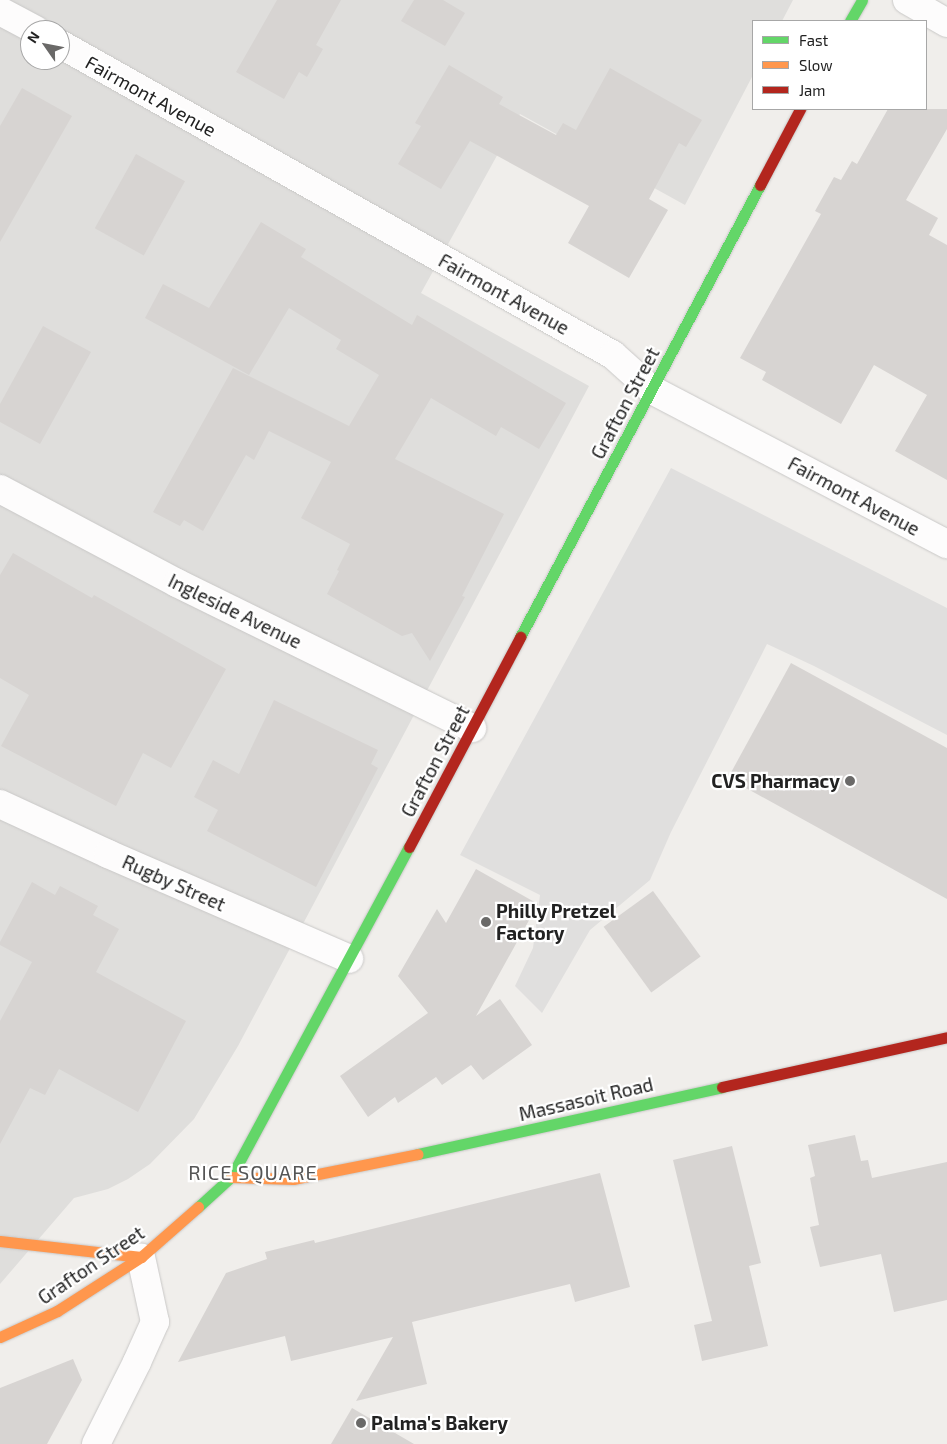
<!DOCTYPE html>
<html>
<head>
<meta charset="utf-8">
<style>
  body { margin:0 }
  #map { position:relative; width:947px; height:1444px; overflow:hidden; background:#f0eeeb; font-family:"Exo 2",sans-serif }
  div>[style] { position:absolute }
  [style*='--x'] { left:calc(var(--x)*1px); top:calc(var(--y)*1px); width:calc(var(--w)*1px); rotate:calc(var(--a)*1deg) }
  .residential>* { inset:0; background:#dfdedc }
  .parking>* { inset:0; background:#e0dfde }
  .building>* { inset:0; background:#d7d4d2; transform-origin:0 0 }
  .roads { filter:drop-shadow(0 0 1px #c9c8c7) drop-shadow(0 0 1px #c9c8c7) }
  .street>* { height:28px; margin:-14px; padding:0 14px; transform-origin:14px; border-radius:14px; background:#fdfcfc }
  .fast>* { height:11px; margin:-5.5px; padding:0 5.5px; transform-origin:5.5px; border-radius:5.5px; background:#63d668 }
  .slow>* { height:11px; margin:-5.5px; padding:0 5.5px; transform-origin:5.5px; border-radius:5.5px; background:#ff974d }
  .jam>* { height:11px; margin:-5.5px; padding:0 5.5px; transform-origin:5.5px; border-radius:5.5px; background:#b3261e }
  .dots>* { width:14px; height:14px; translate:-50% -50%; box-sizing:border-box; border:2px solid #fff; border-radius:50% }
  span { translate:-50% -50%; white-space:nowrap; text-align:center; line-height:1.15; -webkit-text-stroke:4.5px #fff; paint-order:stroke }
  .street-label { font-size:19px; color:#222 }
  .poi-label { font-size:19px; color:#222; font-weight:700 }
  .right { translate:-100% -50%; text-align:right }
  .left { translate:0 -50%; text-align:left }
  .neighbourhood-label { font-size:20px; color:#555; letter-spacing:1px }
  .legend { position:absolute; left:752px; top:20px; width:175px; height:90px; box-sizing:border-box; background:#fff; border:1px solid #a7a7a7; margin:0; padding:6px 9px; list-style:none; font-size:15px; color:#222 }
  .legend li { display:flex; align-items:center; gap:10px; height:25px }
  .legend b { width:25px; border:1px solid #a7a7a7 }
  .north { position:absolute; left:20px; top:20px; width:50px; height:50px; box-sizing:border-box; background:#fff; border:1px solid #a7a7a7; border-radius:50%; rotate:303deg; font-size:14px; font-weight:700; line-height:20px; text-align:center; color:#222 }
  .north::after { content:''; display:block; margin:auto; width:18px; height:22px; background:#6a6968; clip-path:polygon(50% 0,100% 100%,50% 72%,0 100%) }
</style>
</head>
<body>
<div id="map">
  <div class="residential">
    <div style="clip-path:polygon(evenodd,0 0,793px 0,782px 21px,753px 21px,753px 75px,685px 205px,520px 114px,421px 293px,589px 386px,238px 1046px,194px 1119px,150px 1164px,128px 1179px,108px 1189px,74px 1198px,0 1284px,0 0,30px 30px,60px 30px,60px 60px,30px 60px,30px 30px)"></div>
  </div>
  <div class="parking">
    <div style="clip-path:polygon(671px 468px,947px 608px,947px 735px,814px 666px,767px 644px,671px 832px,650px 880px,590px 930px,542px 1013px,515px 986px,533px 948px,540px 895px,460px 855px)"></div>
  </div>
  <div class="building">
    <div style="clip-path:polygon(277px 0,341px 0,316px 45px,323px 49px,307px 77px,299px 72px,284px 99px,236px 72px)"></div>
    <div style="clip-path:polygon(414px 0,443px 0,465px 13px,445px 46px,401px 21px)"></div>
    <div style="clip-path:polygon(449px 65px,503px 97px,499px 104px,556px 135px,563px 123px,576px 130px,610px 68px,702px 120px,686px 147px,679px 143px,649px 199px,668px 210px,629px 278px,568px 243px,589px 206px,470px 141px,441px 189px,398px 164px,421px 126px,415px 123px)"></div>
    <div style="clip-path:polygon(22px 88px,72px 116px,0 242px,0 126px)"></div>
    <div style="clip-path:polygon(888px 109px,947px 109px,947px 129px,906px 200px,938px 218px,929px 235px,947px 245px,947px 480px,895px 451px,927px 395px,874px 365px,841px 424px,762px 380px,766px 372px,740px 358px,821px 214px,815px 211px,834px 177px,841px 180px,852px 161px,857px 164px)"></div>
    <div style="left:136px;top:154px;width:56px;height:85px;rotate:29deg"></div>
    <div style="clip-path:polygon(261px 222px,306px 249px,301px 257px,412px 325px,417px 315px,566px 403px,539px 449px,501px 427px,496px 436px,431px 398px,395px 459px,504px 514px,462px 596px,465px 597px,430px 661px,412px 633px,402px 636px,327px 594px,339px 571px,337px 570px,350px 544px,301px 518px,331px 462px,269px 431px,254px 460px,246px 455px,203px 531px,184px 520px,180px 526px,153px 512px,233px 368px,349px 426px,379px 375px,336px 349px,341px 340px,289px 308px,249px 375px,145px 318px,163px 284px,209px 308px)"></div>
    <div style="clip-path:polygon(43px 326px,91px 352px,40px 444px,0 422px,0 404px)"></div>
    <div style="clip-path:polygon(13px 553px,92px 598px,94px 595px,226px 669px,171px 768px,143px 753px,116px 806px,1px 746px,29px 695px,0 678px,0 575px)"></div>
    <div style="clip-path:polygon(791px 663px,947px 748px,947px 899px,728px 778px)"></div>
    <div style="clip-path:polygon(274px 700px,378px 750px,371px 764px,378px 768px,316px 887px,207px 831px,218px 810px,194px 797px,213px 760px,239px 774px)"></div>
    <div style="clip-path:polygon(476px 869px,538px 904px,476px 1016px,500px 999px,532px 1045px,483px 1080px,471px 1065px,442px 1085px,436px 1077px,398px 1103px,395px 1097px,368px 1117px,340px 1076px,428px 1013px,398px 976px,437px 909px,446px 923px)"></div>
    <div style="clip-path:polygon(32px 882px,55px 895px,60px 886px,98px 906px,93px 915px,119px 929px,96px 972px,186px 1021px,138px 1112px,59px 1069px,45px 1095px,30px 1088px,0 1144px,0 1021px,32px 962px,0 945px,0 942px)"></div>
    <div style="left:653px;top:891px;width:81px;height:61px;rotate:54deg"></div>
    <div style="clip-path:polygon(855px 1135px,861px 1161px,868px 1160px,872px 1178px,947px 1162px,947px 1300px,894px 1312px,881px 1254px,820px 1267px,810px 1227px,819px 1225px,810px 1178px,815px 1176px,808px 1145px)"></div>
    <div style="clip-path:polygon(732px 1146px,761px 1263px,749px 1266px,768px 1346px,702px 1361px,694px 1325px,712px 1321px,673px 1160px)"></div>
    <div style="clip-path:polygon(600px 1173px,630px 1287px,575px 1302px,570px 1284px,412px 1322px,427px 1384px,356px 1401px,393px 1337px,291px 1361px,285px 1336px,178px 1362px,226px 1273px,267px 1259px,265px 1252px,314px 1240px,315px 1243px)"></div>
    <div style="clip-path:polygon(73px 1359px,82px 1380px,47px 1444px,0 1444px,0 1388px)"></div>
    <div style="clip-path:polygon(352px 1408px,414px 1444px,331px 1444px)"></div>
  </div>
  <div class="roads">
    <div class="street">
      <div style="--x:907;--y:0;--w:46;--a:29.9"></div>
      <div style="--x:0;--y:11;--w:40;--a:28"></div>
      <div style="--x:60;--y:44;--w:634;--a:29.35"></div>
      <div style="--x:613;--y:355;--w:52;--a:41.9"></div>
      <div style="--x:652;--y:390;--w:333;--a:27.6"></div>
      <div style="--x:0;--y:489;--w:200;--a:28"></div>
      <div style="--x:177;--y:583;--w:329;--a:26.2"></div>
      <div style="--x:0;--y:804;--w:119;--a:24.8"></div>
      <div style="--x:108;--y:854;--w:263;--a:23.5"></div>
      <div style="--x:96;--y:1444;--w:92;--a:-63.4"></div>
      <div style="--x:137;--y:1362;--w:44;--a:-65.8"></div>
      <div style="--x:155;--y:1322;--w:66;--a:-102.2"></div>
    </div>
    <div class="fast">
      <div style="--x:850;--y:21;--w:24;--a:-60"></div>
      <div style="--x:520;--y:637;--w:512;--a:-62.03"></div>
      <div style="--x:418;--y:1154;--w:311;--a:-12.4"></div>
      <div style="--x:198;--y:1207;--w:45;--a:-42.3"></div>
      <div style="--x:231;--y:1177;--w:375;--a:-61.7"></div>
    </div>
    <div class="slow">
      <div style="--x:231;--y:1177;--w:62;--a:1.8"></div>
      <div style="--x:293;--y:1179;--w:127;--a:-11.3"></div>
      <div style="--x:0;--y:1241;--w:142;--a:6.5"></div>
      <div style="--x:0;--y:1337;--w:63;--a:-24.5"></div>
      <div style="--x:57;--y:1311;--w:100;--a:-32.7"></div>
      <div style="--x:141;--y:1257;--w:76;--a:-41.3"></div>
    </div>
    <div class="jam">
      <div style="--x:760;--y:185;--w:86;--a:-62.2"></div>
      <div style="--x:409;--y:847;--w:238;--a:-62.1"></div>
      <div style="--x:722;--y:1087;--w:230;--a:-12.5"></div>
    </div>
  </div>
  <div class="dots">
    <div style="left:850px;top:781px;background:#6a6968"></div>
    <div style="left:486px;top:922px;background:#6a6968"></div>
    <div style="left:361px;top:1423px;background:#6a6968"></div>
  </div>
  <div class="street-label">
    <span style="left:151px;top:96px;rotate:29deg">Fairmont Avenue</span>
    <span style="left:504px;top:294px;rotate:29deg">Fairmont Avenue</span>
    <span style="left:625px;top:403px;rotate:-62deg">Grafton Street</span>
    <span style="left:854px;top:496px;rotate:28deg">Fairmont Avenue</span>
    <span style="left:235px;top:611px;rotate:26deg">Ingleside Avenue</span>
    <span style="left:435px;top:761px;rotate:-62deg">Grafton Street</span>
    <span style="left:174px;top:883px;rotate:24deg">Rugby Street</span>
    <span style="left:586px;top:1099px;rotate:-13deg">Massasoit Road</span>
    <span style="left:91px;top:1265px;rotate:-34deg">Grafton Street</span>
  </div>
  <div class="poi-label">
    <span class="right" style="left:840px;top:781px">CVS Pharmacy</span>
    <span class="left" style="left:496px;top:922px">Philly Pretzel<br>Factory</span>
    <span class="left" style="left:371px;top:1423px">Palma's Bakery</span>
  </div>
  <div class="neighbourhood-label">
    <span style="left:253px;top:1172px">RICE SQUARE</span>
  </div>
  <ul class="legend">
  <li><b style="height:6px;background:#63d668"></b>Fast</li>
  <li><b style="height:6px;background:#ff974d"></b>Slow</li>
  <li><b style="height:6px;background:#b3261e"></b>Jam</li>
  </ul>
  <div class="north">N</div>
</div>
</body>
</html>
